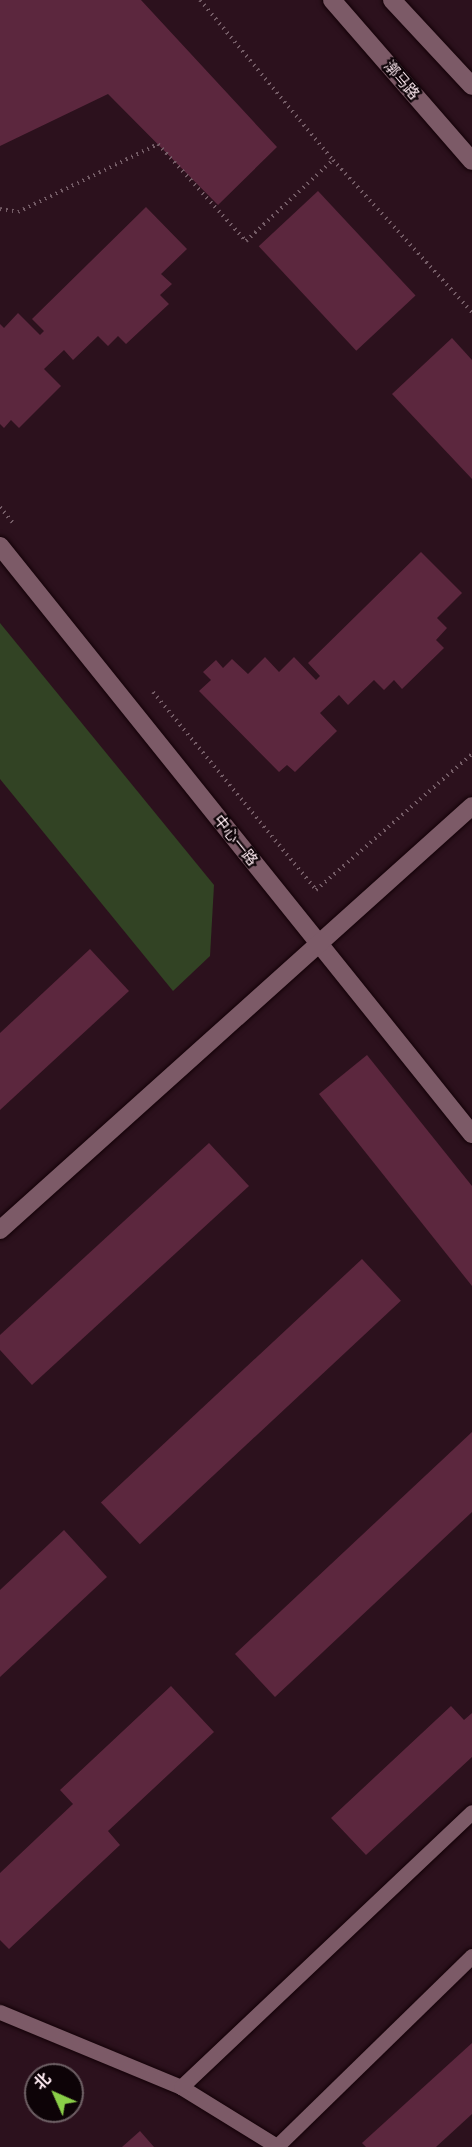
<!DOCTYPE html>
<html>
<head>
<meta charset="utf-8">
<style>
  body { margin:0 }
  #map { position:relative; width:472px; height:2147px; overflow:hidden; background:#2c111d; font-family:"Public Sans","Noto Sans SC",sans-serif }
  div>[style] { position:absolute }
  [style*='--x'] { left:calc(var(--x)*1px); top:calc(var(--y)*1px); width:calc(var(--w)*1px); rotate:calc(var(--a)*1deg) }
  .green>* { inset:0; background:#324324 }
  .building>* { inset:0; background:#5c273e; transform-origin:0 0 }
  .path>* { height:4px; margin-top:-2px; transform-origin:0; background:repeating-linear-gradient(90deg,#745c66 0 1.5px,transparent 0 6px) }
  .roads { filter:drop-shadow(0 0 2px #130007) drop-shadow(0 0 2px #130007) }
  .lane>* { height:15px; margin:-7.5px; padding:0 7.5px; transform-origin:7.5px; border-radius:7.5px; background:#7c5a67 }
  .street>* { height:18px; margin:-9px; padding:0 9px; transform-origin:9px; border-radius:9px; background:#7c5a67 }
  .secondary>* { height:18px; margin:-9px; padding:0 9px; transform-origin:9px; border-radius:9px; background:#7c5a67 }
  span { translate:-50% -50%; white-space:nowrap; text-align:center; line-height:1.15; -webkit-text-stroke:4.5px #0d0307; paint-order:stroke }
  .street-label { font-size:15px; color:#ffebf2 }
  .north { position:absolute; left:24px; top:2063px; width:60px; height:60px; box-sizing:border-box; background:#0d0307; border:2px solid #6e6065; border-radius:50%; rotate:315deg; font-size:16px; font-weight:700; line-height:24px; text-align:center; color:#ffebf2 }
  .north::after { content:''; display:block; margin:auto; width:21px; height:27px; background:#8ace48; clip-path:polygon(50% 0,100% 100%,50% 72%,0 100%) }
</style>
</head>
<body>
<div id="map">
  <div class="green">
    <div style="clip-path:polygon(0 623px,214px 885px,210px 956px,173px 991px,0 779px)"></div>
  </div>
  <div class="building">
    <div style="clip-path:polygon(0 0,141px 0,277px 147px,218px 205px,108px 94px,0 146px)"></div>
    <div style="left:318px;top:191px;width:143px;height:81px;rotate:47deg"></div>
    <div style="clip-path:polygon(146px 207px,187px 249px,161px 274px,172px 284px,160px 295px,169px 304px,126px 344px,118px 336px,108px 346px,98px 336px,73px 360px,64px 350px,44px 369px,61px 386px,19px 428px,11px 420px,4px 428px,0 424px,0 324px,4px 328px,18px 313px,40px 335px,44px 331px,32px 319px)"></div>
    <div style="clip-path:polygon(452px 338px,472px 360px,472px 479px,392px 394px)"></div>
    <div style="clip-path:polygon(421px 552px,462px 593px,437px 618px,447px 628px,436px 640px,444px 648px,402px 689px,394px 680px,384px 690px,374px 680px,348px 705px,339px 695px,320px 713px,337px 731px,295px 772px,287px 765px,279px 772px,199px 691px,211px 680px,203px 672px,216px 660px,223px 668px,232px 659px,248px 674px,265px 657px,279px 672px,294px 657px,316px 680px,320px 676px,308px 663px)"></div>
    <div style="clip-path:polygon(90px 949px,129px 991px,0 1110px,0 1033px)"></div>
    <div style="clip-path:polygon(367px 1055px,472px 1186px,472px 1286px,319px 1094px)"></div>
    <div style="clip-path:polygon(209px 1143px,249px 1186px,32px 1385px,0 1350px,0 1335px)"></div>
    <div style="left:362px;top:1259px;width:57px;height:357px;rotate:47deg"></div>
    <div style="clip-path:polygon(472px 1432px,472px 1512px,275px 1697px,235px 1654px)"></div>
    <div style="clip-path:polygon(64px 1530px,107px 1577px,0 1677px,0 1590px)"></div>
    <div style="clip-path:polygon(171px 1686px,214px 1732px,108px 1831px,120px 1845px,9px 1949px,0 1940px,0 1873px,73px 1804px,60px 1790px)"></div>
    <div style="clip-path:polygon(451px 1706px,464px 1720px,472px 1713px,472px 1757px,366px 1855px,331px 1818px)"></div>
    <div style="clip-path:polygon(472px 2043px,472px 2114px,436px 2147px,366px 2147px,362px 2143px)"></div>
    <div style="clip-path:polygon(140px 2131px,154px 2147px,122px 2147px)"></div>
  </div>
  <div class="path">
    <div style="--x:200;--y:0;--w:208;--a:50.3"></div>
    <div style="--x:333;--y:160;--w:206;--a:47.6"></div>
    <div style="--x:0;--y:209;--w:18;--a:9"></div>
    <div style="--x:18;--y:212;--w:156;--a:-25.9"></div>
    <div style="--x:158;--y:144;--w:131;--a:47.8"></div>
    <div style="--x:246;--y:241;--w:119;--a:-43"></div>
    <div style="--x:0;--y:507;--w:22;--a:51"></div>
    <div style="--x:153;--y:692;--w:256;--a:50.5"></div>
    <div style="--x:316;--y:890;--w:207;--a:-41.1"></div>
  </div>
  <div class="roads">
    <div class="lane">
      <div style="--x:0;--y:2012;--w:196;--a:22.5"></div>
      <div style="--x:181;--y:2087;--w:114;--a:31.7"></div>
      <div style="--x:181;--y:2087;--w:400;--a:-43.4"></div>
      <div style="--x:277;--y:2146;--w:272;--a:-44.3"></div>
    </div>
    <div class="street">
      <div style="--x:0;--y:546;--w:754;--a:51.25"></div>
      <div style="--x:0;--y:1230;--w:634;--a:-41.93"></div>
    </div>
    <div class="secondary">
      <div style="--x:332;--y:0;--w:213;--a:49"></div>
      <div style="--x:392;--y:0;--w:117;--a:47.1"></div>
    </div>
  </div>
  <div class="street-label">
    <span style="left:402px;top:80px;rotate:49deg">漷马路</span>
    <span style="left:236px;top:840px;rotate:51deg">中心一路</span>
  </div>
  <div class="north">北</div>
</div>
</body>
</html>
